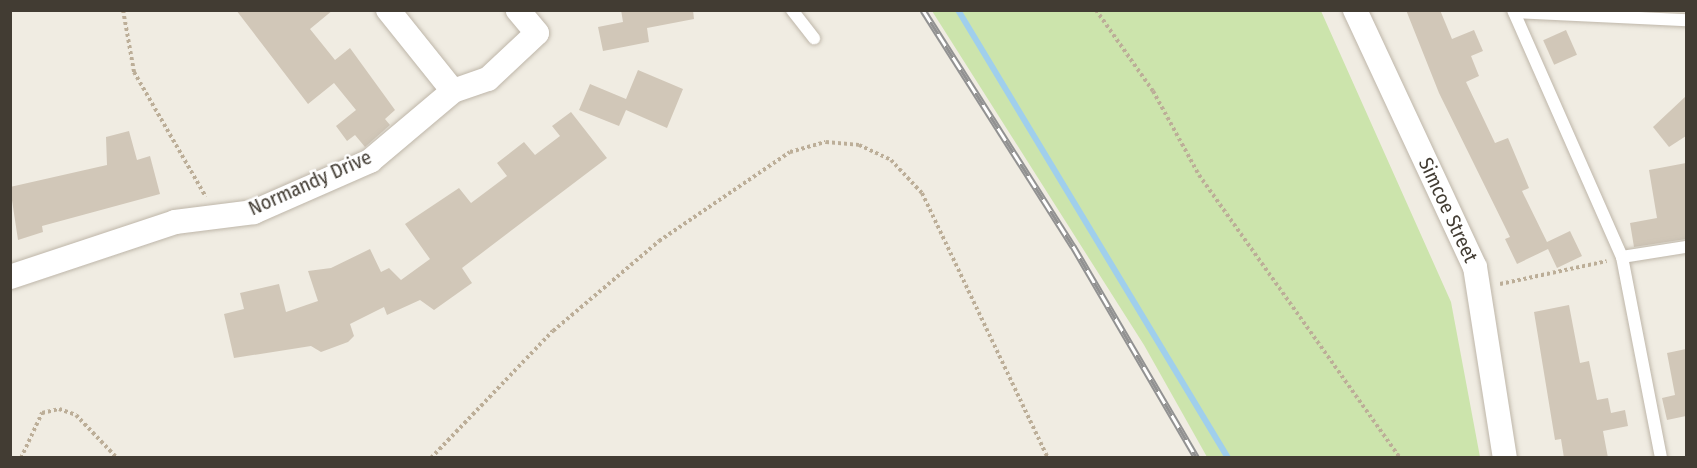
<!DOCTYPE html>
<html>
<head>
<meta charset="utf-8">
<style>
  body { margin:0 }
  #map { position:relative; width:1697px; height:468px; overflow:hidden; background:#f0ece2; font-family:"Fira Sans Condensed",sans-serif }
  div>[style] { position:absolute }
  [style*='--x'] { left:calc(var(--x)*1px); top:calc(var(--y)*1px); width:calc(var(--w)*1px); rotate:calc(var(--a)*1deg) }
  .green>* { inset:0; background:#cce4ac }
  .stream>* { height:6px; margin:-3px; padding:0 3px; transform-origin:3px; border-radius:3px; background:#a0cfec }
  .building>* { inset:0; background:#d1c7b8; transform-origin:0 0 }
  .path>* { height:4px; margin-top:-2px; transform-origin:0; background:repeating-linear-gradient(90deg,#bcae98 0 3px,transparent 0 6px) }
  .roads { filter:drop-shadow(0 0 2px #beb6a9) drop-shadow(0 0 2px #beb6a9) }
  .service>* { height:12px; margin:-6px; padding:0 6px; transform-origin:6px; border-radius:6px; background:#fff }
  .minor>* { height:24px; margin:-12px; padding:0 12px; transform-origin:12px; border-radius:12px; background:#fff }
  .rail>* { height:7px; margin-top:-3.5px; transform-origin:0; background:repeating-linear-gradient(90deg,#fff 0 14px,#929292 0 28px); box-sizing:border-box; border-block:2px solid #929292 }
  span { translate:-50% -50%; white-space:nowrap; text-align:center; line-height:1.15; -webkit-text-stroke:5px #fff; paint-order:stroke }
  .street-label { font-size:20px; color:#423c33 }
  .frame { position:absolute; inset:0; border:12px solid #423c33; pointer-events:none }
</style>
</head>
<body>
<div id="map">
  <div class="green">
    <div style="clip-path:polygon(932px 11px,1321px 11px,1451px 302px,1480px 457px,1207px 457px,1144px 345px)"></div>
  </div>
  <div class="stream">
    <div style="--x:958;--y:10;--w:523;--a:58.92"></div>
  </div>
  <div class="building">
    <div style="clip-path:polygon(236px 10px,333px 10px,310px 29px,335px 60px,350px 48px,395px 110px,385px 119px,390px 125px,365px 147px,355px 135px,347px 141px,336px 126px,356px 110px,334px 83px,308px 104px)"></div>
    <div style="clip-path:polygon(621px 10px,693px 10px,694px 19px,647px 28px,649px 42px,603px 51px,598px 27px,623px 22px)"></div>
    <div style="clip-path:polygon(1406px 10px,1440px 10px,1452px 39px,1474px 30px,1483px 51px,1471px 56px,1479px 76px,1466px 82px,1495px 143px,1508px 138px,1529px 188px,1522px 191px,1547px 242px,1570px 231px,1582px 256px,1557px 268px,1548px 249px,1517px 264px,1505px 239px,1510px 237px,1439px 93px)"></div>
    <div style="left:1566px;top:30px;width:27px;height:25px;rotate:66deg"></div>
    <div style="clip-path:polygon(638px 70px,683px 89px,667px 128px,626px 110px,619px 126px,579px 110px,590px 84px,626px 99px)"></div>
    <div style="clip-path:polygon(1686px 96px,1686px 136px,1669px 147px,1653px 127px)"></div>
    <div style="clip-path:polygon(571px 112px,607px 158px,462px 268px,472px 283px,434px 310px,420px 300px,387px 315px,384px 307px,350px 324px,354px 336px,348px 342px,321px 352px,311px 346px,234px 358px,224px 314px,244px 309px,240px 293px,279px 284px,286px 312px,318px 301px,308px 271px,331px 268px,370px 249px,381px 272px,389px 268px,401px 280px,430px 259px,405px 224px,459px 188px,471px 203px,507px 176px,497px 163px,524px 142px,535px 155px,560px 136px,552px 126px)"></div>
    <div style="clip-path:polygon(129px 131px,137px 160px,150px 156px,160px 194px,42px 226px,43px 232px,18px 240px,10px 187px,107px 165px,106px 137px)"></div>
    <div style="clip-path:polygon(1686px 163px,1686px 239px,1634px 247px,1630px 223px,1657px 218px,1649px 170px)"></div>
    <div style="clip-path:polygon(1569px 305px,1580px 363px,1589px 361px,1597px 400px,1608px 398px,1611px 413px,1625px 410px,1628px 426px,1603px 431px,1608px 458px,1564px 458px,1561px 439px,1555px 440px,1534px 312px)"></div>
    <div style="clip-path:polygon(1686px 349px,1686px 416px,1667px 420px,1662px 398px,1675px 395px,1667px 353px)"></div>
  </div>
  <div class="path">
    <div style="--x:123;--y:10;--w:63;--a:79.9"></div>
    <div style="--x:134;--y:72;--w:144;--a:60.1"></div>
    <div style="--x:1096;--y:10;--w:99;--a:54.9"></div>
    <div style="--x:1153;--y:91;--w:96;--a:61.3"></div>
    <div style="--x:1199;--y:175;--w:347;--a:54.6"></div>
    <div style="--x:1500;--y:284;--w:109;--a:-12.1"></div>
    <div style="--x:21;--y:458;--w:50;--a:-65"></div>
    <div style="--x:42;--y:413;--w:17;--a:-13"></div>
    <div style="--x:59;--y:409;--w:18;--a:19"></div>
    <div style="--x:76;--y:415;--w:59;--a:46.4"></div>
    <div style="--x:213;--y:458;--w:36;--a:0"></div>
    <div style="--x:431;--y:458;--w:176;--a:-46.2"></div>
    <div style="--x:553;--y:331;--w:139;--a:-40.3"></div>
    <div style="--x:659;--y:241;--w:158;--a:-34.2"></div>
    <div style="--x:790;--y:152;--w:37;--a:-16"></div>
    <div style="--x:826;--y:142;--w:33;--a:5"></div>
    <div style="--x:859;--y:145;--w:35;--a:25"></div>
    <div style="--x:891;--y:160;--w:45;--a:46.8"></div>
    <div style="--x:922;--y:193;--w:293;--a:64.6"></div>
  </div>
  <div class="roads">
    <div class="service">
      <div style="--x:792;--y:10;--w:36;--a:52"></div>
      <div style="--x:1513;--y:10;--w:270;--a:66.2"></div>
      <div style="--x:1622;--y:257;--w:205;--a:79"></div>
      <div style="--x:1514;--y:12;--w:172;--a:2.7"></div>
      <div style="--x:1622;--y:257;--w:65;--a:-8.9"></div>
    </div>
    <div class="minor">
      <div style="--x:1355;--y:10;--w:284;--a:65"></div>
      <div style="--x:1475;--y:267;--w:193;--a:81.1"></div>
      <div style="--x:453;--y:91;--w:37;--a:-19"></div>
      <div style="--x:488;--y:79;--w:67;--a:-43.2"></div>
      <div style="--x:537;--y:33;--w:30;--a:-130"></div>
      <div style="--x:10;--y:277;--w:174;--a:-18.4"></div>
      <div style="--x:175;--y:222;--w:80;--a:-7.2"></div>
      <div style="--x:254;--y:212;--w:127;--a:-23.7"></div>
      <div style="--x:370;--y:161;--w:109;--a:-40.1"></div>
      <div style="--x:453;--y:91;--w:104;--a:-128.7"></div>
    </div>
  </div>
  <div class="rail">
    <div style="--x:923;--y:10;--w:280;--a:57.6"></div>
    <div style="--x:1073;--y:246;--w:246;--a:59.7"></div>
  </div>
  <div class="street-label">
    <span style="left:310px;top:183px;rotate:-24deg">Normandy Drive</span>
    <span style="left:1448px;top:210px;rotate:65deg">Simcoe Street</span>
  </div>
  <div class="frame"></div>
</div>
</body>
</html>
